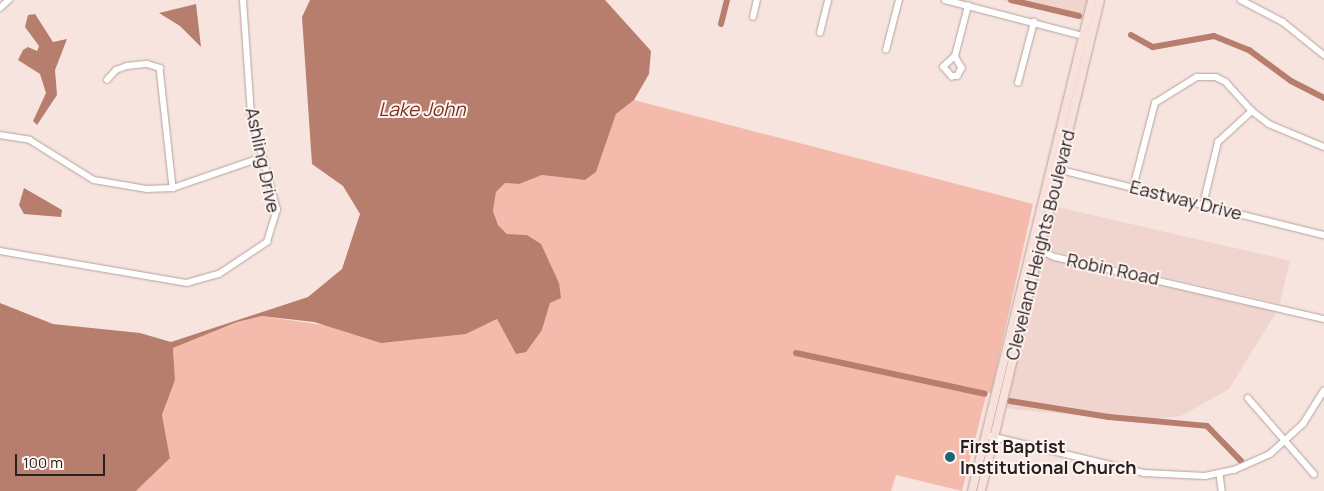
<!DOCTYPE html>
<html>
<head>
<meta charset="utf-8">
<style>
  body { margin:0 }
  #map { position:relative; width:1324px; height:491px; overflow:hidden; background:#f7e4df; font-family:Manrope,sans-serif }
  div>[style] { position:absolute }
  [style*='--x'] { left:calc(var(--x)*1px); top:calc(var(--y)*1px); width:calc(var(--w)*1px); rotate:calc(var(--a)*1deg) }
  .built>* { inset:0; background:#f0d5ce; transform-origin:0 0 }
  .green>* { inset:0; background:#f4baab }
  .water>* { inset:0; background:#b77d6d }
  .canal>* { height:6px; margin:-3px; padding:0 3px; transform-origin:3px; border-radius:3px; background:#b77d6d }
  .roads { filter:drop-shadow(0 0 1px #b4a29d) drop-shadow(0 0 1px #b4a29d) }
  .street>* { height:5.5px; margin:-2.75px; padding:0 2.75px; transform-origin:2.75px; border-radius:2.75px; background:#fff }
  .secondary>* { height:8px; margin:-4px; padding:0 4px; transform-origin:4px; border-radius:4px; background:#f9e1db }
  .dots>* { width:14px; height:14px; translate:-50% -50%; box-sizing:border-box; border:2px solid #fef3f0; border-radius:50% }
  span { translate:-50% -50%; white-space:nowrap; text-align:center; line-height:1.15; -webkit-text-stroke:4px #fef3f0; paint-order:stroke }
  .street-label { font-size:18px; color:#26201e }
  .poi-label { font-size:18px; color:#26201e; font-weight:700 }
  .left { translate:0 -50%; text-align:left }
  .water-label { font-size:19px; color:#79311e; font-style:italic }
  .scale { position:absolute; left:15px; top:454px; width:90px; height:22px; box-sizing:border-box; border:2px solid #26201e; border-top:0; padding-left:6px; font-size:15px; line-height:18px; white-space:nowrap; color:#26201e; -webkit-text-stroke:4px #fef3f0; paint-order:stroke }
</style>
</head>
<body>
<div id="map">
  <div class="built">
    <div style="clip-path:polygon(1000px 0,1089px 0,1084px 20px)"></div>
    <div style="left:1053px;top:206px;width:243px;height:44px;rotate:13deg"></div>
    <div style="clip-path:polygon(1041px 256px,1137px 280px,1277px 311px,1229px 389px,1181px 416px,1138px 421px,1012px 409px,1004px 407px)"></div>
  </div>
  <div class="green">
    <div style="clip-path:polygon(634px 100px,1033px 204px,991px 393px,987px 392px,962px 491px,896px 475px,891px 491px,136px 491px,170px 457px,162px 415px,175px 380px,173px 348px,237px 322px,262px 316px,329px 326px,466px 334px,497px 319px,516px 354px,542px 330px,550px 303px,527px 235px,507px 234px,498px 225px,493px 211px,496px 192px,505px 183px,519px 184px,542px 175px,585px 180px,596px 172px,616px 114px)"></div>
  </div>
  <div class="water">
    <div style="clip-path:polygon(310px 0,605px 0,651px 51px,649px 74px,634px 100px,616px 114px,596px 172px,585px 180px,542px 175px,519px 184px,505px 183px,496px 192px,493px 211px,498px 225px,507px 234px,527px 235px,541px 244px,559px 283px,561px 298px,550px 303px,542px 330px,526px 352px,516px 354px,497px 319px,466px 334px,381px 343px,314px 322px,262px 316px,237px 322px,173px 348px,175px 380px,162px 415px,170px 458px,136px 491px,0 491px,0 303px,53px 324px,140px 333px,171px 342px,308px 297px,342px 269px,360px 214px,343px 186px,312px 164px,302px 17px)"></div>
    <div style="clip-path:polygon(196px 4px,201px 47px,180px 26px,159px 13px)"></div>
    <div style="clip-path:polygon(35px 14px,53px 42px,67px 39px,55px 70px,57px 95px,37px 125px,33px 121px,46px 93px,40px 74px,18px 60px,23px 50px,28px 47px,37px 51px,39px 46px,25px 27px,28px 15px)"></div>
    <div style="clip-path:polygon(24px 188px,62px 210px,61px 217px,24px 214px,19px 205px)"></div>
  </div>
  <div class="canal">
    <div style="--x:1011;--y:0;--w:70;--a:13.2"></div>
    <div style="--x:721;--y:24;--w:25;--a:-76"></div>
    <div style="--x:1131;--y:35;--w:25;--a:29"></div>
    <div style="--x:1153;--y:47;--w:62;--a:-10.2"></div>
    <div style="--x:1214;--y:36;--w:38;--a:22"></div>
    <div style="--x:1249;--y:50;--w:52;--a:36.4"></div>
    <div style="--x:1291;--y:81;--w:37;--a:27"></div>
    <div style="--x:796;--y:353;--w:193;--a:12.2"></div>
    <div style="--x:1010;--y:401;--w:100;--a:9.2"></div>
    <div style="--x:1109;--y:417;--w:98;--a:5.2"></div>
    <div style="--x:1207;--y:426;--w:49;--a:45.8"></div>
  </div>
  <div class="roads">
    <div class="street">
      <div style="--x:945;--y:0;--w:147;--a:14.6"></div>
      <div style="--x:1241;--y:0;--w:47;--a:27.6"></div>
      <div style="--x:1283;--y:22;--w:53;--a:38.8"></div>
      <div style="--x:0;--y:8;--w:12;--a:-42"></div>
      <div style="--x:753;--y:17;--w:17;--a:-77"></div>
      <div style="--x:820;--y:33;--w:34;--a:-76"></div>
      <div style="--x:886;--y:50;--w:52;--a:-75.4"></div>
      <div style="--x:955;--y:56;--w:14;--a:60"></div>
      <div style="--x:962;--y:68;--w:9;--a:117"></div>
      <div style="--x:958;--y:76;--w:6;--a:171"></div>
      <div style="--x:952;--y:77;--w:13;--a:-132"></div>
      <div style="--x:943;--y:67;--w:16;--a:-43"></div>
      <div style="--x:955;--y:56;--w:52;--a:-75.4"></div>
      <div style="--x:107;--y:80;--w:13;--a:-48"></div>
      <div style="--x:116;--y:70;--w:12;--a:-20"></div>
      <div style="--x:127;--y:66;--w:20;--a:-6"></div>
      <div style="--x:147;--y:64;--w:14;--a:17"></div>
      <div style="--x:160;--y:68;--w:121;--a:83.8"></div>
      <div style="--x:1018;--y:83;--w:63;--a:-75.3"></div>
      <div style="--x:0;--y:135;--w:30;--a:9"></div>
      <div style="--x:30;--y:140;--w:75;--a:32"></div>
      <div style="--x:94;--y:180;--w:54;--a:9.6"></div>
      <div style="--x:147;--y:189;--w:26;--a:-2"></div>
      <div style="--x:173;--y:188;--w:92;--a:-19"></div>
      <div style="--x:1059;--y:165;--w:8;--a:45"></div>
      <div style="--x:1065;--y:171;--w:267;--a:13.9"></div>
      <div style="--x:1133;--y:188;--w:88;--a:-75.5"></div>
      <div style="--x:1155;--y:103;--w:49;--a:-31.8"></div>
      <div style="--x:1197;--y:77;--w:19;--a:0"></div>
      <div style="--x:1216;--y:77;--w:11;--a:27"></div>
      <div style="--x:1226;--y:82;--w:39;--a:48"></div>
      <div style="--x:1252;--y:111;--w:21;--a:37"></div>
      <div style="--x:1269;--y:124;--w:60;--a:22.7"></div>
      <div style="--x:1203;--y:205;--w:65;--a:-76.6"></div>
      <div style="--x:1218;--y:142;--w:46;--a:-42.4"></div>
      <div style="--x:1032;--y:246;--w:25;--a:26"></div>
      <div style="--x:1055;--y:257;--w:276;--a:13"></div>
      <div style="--x:0;--y:251;--w:190;--a:9.7"></div>
      <div style="--x:187;--y:283;--w:33;--a:-16"></div>
      <div style="--x:219;--y:274;--w:58;--a:-33.7"></div>
      <div style="--x:267;--y:242;--w:34;--a:-73"></div>
      <div style="--x:277;--y:210;--w:98;--a:-105.3"></div>
      <div style="--x:251;--y:115;--w:115;--a:-94"></div>
      <div style="--x:1248;--y:398;--w:101;--a:49"></div>
      <div style="--x:986;--y:435;--w:163;--a:13.5"></div>
      <div style="--x:1144;--y:473;--w:61;--a:2.8"></div>
      <div style="--x:1205;--y:476;--w:30;--a:-12"></div>
      <div style="--x:1234;--y:470;--w:39;--a:-24"></div>
      <div style="--x:1270;--y:454;--w:45;--a:-42.3"></div>
      <div style="--x:1303;--y:424;--w:39;--a:-58"></div>
      <div style="--x:1220;--y:474;--w:17;--a:83"></div>
    </div>
    <div class="secondary">
      <div style="--x:972;--y:491;--w:505;--a:-76.27"></div>
      <div style="--x:981;--y:491;--w:505;--a:-76.38"></div>
    </div>
  </div>
  <div class="dots">
    <div style="left:950px;top:457px;background:#1e6574"></div>
  </div>
  <div class="street-label">
    <span style="left:263px;top:160px;rotate:78deg">Ashling Drive</span>
    <span style="left:1186px;top:200px;rotate:14deg">Eastway Drive</span>
    <span style="left:1040px;top:245px;rotate:-76deg">Cleveland Heights Boulevard</span>
    <span style="left:1113px;top:269px;rotate:12deg">Robin Road</span>
  </div>
  <div class="poi-label">
    <span class="left" style="left:960px;top:457px">First Baptist<br>Institutional Church</span>
  </div>
  <div class="water-label">
    <span style="left:422px;top:110px">Lake John</span>
  </div>
  <div class="scale">100 m</div>
</div>
</body>
</html>
